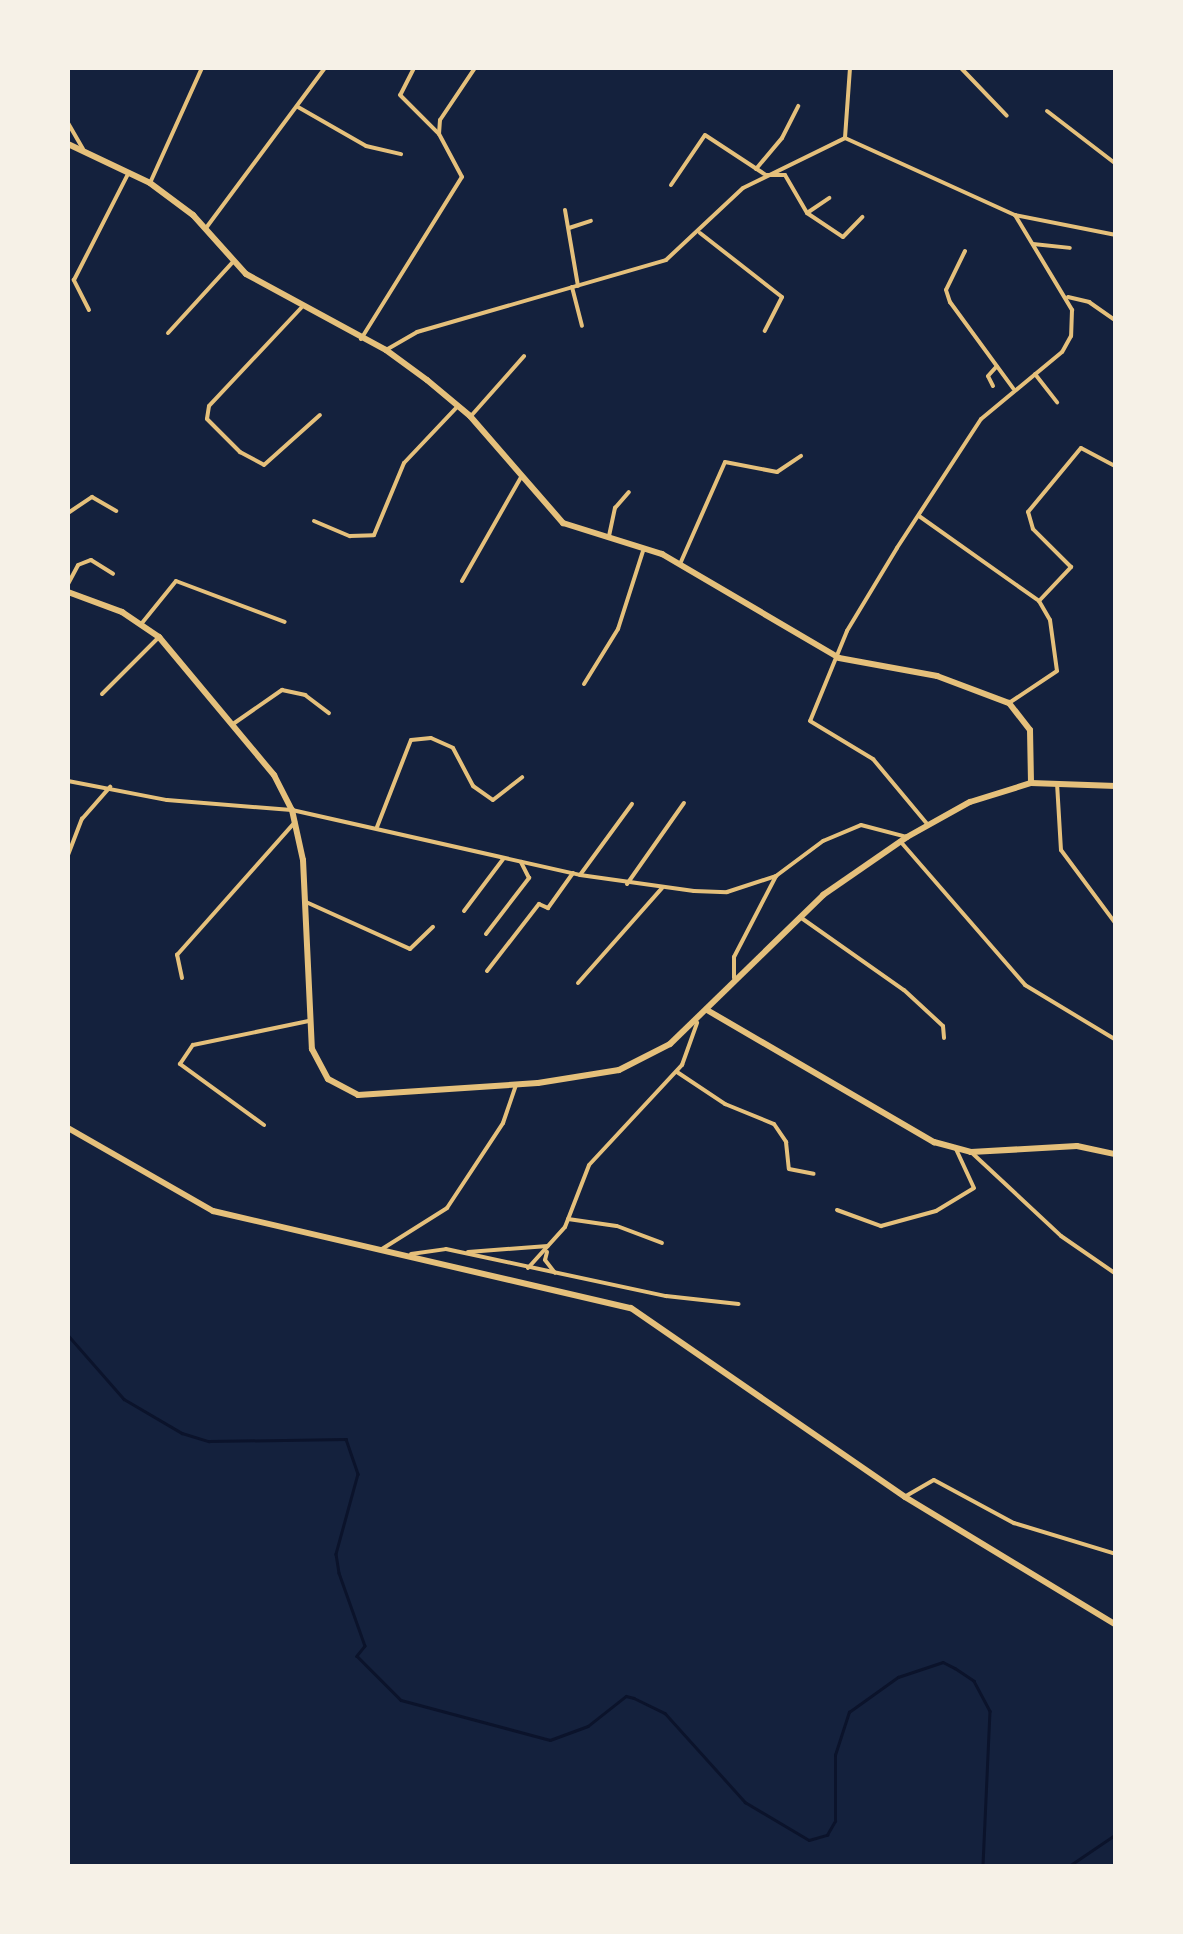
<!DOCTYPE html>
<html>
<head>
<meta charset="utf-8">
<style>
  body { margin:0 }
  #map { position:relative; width:1183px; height:1934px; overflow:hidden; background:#14213d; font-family:"Fira Sans",sans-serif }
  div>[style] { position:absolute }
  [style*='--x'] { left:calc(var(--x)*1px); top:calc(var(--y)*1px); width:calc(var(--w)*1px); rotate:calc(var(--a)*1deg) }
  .stream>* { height:2.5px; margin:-1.25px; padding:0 1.25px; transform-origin:1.25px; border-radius:1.25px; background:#0b132b }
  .minor>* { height:4px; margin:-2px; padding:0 2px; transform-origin:2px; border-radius:2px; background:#e5c07b }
  .secondary>* { height:6px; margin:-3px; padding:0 3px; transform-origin:3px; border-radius:3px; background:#e5c07b }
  span { translate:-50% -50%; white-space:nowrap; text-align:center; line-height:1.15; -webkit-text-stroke:10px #f6f1e7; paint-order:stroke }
  .frame { position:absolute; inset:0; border:70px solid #f6f1e7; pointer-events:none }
</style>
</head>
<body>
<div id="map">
  <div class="stream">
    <div style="--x:68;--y:1335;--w:85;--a:48.8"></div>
    <div style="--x:124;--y:1399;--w:67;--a:30.4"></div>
    <div style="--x:182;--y:1433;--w:28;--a:17"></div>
    <div style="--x:209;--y:1441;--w:137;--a:-0.8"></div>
    <div style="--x:346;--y:1439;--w:37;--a:71"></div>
    <div style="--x:358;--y:1474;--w:83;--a:105.4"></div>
    <div style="--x:336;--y:1554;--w:19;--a:81"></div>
    <div style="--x:339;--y:1573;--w:77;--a:70.4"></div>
    <div style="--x:365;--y:1646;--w:13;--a:129"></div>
    <div style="--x:357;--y:1656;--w:62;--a:45"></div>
    <div style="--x:401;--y:1700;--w:154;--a:15"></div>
    <div style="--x:550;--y:1740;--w:40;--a:-20.2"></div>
    <div style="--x:588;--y:1726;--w:48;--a:-38.3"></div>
    <div style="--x:626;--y:1696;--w:8;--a:14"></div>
    <div style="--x:634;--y:1698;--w:34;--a:26"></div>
    <div style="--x:665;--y:1713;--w:120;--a:48"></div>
    <div style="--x:745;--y:1802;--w:74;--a:30.7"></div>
    <div style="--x:809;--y:1840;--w:19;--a:-16"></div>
    <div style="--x:827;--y:1835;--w:16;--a:-60"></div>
    <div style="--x:835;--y:1821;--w:66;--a:-90"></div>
    <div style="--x:835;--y:1755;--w:45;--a:-72"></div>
    <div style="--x:849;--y:1712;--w:60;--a:-35.5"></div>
    <div style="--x:898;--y:1677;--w:47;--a:-18.4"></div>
    <div style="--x:943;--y:1662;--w:13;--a:27"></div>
    <div style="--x:955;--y:1668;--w:23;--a:34"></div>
    <div style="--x:974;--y:1681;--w:34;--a:62"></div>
    <div style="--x:990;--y:1711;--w:155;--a:92.6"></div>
    <div style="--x:1069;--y:1866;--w:57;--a:-34.2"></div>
  </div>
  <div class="minor">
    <div style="--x:414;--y:68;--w:30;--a:117"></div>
    <div style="--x:400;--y:95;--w:55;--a:45"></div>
    <div style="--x:850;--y:68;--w:70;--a:94.1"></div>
    <div style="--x:845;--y:138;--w:187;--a:24.4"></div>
    <div style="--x:1015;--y:215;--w:111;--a:59"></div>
    <div style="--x:1072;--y:310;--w:26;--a:92"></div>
    <div style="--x:1071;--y:336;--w:18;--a:119"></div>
    <div style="--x:1062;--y:352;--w:105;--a:140.4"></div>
    <div style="--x:981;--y:419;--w:154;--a:123.1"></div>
    <div style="--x:897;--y:548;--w:97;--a:121.1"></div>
    <div style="--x:847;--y:631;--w:97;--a:112.3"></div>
    <div style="--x:810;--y:721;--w:74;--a:31.1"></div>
    <div style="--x:873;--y:759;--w:86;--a:50.2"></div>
    <div style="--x:961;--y:68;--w:66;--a:46.2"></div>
    <div style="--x:298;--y:107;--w:78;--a:29.8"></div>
    <div style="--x:366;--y:146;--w:36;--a:13"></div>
    <div style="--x:1047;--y:111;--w:87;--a:37.5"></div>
    <div style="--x:68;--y:123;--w:30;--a:60"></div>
    <div style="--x:756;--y:169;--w:40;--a:-50"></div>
    <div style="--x:782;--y:138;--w:36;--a:-63"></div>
    <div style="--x:150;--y:183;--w:126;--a:-65.7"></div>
    <div style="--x:671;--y:185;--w:60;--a:-55.8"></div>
    <div style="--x:705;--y:135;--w:73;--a:33.3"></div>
    <div style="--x:766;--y:175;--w:19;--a:0"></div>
    <div style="--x:785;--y:175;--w:44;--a:59.9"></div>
    <div style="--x:807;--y:213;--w:27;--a:-34"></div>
    <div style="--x:565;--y:210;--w:77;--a:80.3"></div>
    <div style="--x:807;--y:213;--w:43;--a:33.7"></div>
    <div style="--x:843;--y:237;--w:28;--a:-46"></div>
    <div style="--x:1015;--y:215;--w:103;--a:11.2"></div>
    <div style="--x:206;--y:228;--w:199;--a:-53.4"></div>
    <div style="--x:569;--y:228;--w:23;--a:-18"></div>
    <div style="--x:700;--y:233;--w:104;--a:38"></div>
    <div style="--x:782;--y:297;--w:38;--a:117"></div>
    <div style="--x:1033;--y:244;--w:37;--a:6"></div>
    <div style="--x:965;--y:251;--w:43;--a:116"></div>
    <div style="--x:946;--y:290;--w:13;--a:72"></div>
    <div style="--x:950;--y:302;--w:107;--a:53.8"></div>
    <div style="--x:572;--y:287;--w:40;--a:75.6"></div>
    <div style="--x:1068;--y:297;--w:22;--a:13"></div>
    <div style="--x:1089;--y:302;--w:33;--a:35"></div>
    <div style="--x:301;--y:308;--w:134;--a:133.2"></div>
    <div style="--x:209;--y:406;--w:13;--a:99"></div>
    <div style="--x:207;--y:419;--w:47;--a:45"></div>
    <div style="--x:240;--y:452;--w:27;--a:28"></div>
    <div style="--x:264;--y:465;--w:75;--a:-41.8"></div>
    <div style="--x:89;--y:310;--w:34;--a:-117"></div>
    <div style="--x:74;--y:280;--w:121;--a:-63"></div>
    <div style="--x:168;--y:333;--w:95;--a:-47.6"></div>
    <div style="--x:361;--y:339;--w:191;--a:-58.1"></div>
    <div style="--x:462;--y:177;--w:49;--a:-118.1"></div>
    <div style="--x:439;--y:134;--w:14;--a:-86"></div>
    <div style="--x:440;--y:120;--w:63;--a:-56.1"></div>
    <div style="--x:386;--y:350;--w:36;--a:-30"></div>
    <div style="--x:417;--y:332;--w:259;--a:-16.1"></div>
    <div style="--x:666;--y:260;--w:105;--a:-43.1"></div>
    <div style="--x:743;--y:188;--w:114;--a:-26.1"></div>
    <div style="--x:1035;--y:374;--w:36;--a:52"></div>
    <div style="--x:993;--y:386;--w:11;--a:-117"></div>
    <div style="--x:988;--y:376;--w:13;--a:-48"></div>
    <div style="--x:471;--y:416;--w:80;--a:-48.5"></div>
    <div style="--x:68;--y:513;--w:29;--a:-34"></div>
    <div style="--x:92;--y:497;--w:28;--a:30"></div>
    <div style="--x:919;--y:516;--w:147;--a:35.3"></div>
    <div style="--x:1039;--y:601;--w:22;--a:60"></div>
    <div style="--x:1050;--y:620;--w:51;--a:82.2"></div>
    <div style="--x:1057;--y:671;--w:58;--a:146.3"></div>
    <div style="--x:314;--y:521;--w:39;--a:23"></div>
    <div style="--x:350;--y:536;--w:24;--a:-2"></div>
    <div style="--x:374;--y:535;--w:78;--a:-67.4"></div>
    <div style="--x:404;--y:463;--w:77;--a:-46.6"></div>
    <div style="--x:609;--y:536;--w:29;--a:-78"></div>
    <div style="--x:615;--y:508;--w:21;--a:-49"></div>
    <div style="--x:680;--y:564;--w:111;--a:-66.2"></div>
    <div style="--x:725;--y:462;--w:53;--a:10.9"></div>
    <div style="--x:777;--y:472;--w:29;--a:-34"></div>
    <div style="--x:462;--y:581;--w:120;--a:-60.4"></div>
    <div style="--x:68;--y:584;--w:21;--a:-62"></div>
    <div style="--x:78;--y:565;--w:14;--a:-21"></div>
    <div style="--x:91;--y:560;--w:26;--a:32"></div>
    <div style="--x:1039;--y:601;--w:47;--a:-46.7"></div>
    <div style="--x:1071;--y:567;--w:54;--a:-135"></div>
    <div style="--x:1033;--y:529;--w:18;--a:-106"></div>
    <div style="--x:1028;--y:512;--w:83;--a:-50.4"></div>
    <div style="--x:1081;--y:448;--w:40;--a:28"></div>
    <div style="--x:142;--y:623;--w:54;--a:-51"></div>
    <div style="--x:176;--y:581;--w:116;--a:20.6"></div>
    <div style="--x:584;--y:684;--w:65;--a:-58.3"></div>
    <div style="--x:618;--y:629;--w:82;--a:-72.2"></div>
    <div style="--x:102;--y:694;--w:81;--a:-45"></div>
    <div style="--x:233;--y:724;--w:60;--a:-34.8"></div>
    <div style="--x:282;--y:690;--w:24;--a:12"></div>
    <div style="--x:305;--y:695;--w:30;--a:37"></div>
    <div style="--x:68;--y:781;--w:101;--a:10.9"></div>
    <div style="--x:167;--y:800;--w:125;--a:4.6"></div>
    <div style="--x:292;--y:810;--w:295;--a:12.7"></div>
    <div style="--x:580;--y:875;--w:115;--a:8"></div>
    <div style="--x:694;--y:891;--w:33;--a:2"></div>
    <div style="--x:727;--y:892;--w:52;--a:-18.1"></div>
    <div style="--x:776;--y:876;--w:59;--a:-36.7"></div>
    <div style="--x:823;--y:841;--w:41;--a:-22.8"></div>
    <div style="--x:861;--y:825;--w:48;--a:14.6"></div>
    <div style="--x:1057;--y:783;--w:67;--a:86.6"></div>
    <div style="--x:1061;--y:850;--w:92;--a:53.4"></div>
    <div style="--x:377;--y:827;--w:93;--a:-68.7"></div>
    <div style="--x:411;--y:740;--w:20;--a:-6"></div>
    <div style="--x:431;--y:738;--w:24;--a:24"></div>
    <div style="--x:453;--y:748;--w:43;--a:62.2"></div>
    <div style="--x:473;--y:786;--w:24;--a:35"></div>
    <div style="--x:493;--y:800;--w:37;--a:-38"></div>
    <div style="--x:900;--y:841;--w:191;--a:49"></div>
    <div style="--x:1025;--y:985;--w:106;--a:31.1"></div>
    <div style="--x:68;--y:855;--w:39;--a:-69"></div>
    <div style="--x:82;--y:819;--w:43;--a:-48.8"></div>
    <div style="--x:580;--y:875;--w:88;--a:-53.8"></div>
    <div style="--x:627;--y:884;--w:99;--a:-54.9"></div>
    <div style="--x:306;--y:902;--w:114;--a:24.3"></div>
    <div style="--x:410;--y:949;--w:32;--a:-44"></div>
    <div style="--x:464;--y:911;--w:66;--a:-53"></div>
    <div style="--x:800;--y:917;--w:127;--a:35.1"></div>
    <div style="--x:904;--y:990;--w:53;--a:42.7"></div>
    <div style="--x:943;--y:1026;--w:12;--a:85"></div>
    <div style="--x:486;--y:934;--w:71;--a:-52.5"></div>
    <div style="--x:529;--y:878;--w:18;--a:-117"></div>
    <div style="--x:487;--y:971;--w:85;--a:-52.2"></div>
    <div style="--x:539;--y:904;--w:10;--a:24"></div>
    <div style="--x:548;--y:908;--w:43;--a:-54.5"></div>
    <div style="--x:182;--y:978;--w:24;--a:-102"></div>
    <div style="--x:177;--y:955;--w:178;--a:-48.4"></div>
    <div style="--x:734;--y:978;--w:21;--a:-90"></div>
    <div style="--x:734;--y:957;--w:91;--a:-62.6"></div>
    <div style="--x:578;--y:983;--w:127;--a:-48.5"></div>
    <div style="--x:677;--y:1072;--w:58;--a:33.7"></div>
    <div style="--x:725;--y:1104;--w:53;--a:22.2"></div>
    <div style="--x:774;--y:1124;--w:22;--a:56"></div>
    <div style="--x:786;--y:1142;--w:27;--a:84"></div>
    <div style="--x:789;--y:1169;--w:25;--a:11"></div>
    <div style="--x:264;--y:1125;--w:104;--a:-144"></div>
    <div style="--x:180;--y:1064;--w:23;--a:-56"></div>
    <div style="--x:193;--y:1045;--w:118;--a:-11.7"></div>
    <div style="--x:971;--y:1152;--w:123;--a:43"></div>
    <div style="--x:1061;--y:1236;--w:67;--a:34.6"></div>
    <div style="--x:837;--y:1210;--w:47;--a:20"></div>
    <div style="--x:881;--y:1226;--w:57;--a:-15.3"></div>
    <div style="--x:936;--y:1211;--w:44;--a:-31.2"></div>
    <div style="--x:974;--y:1188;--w:43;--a:-114.8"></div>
    <div style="--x:568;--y:1219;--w:49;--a:8.1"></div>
    <div style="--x:617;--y:1226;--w:48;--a:20.7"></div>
    <div style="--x:382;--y:1249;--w:77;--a:-32.2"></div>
    <div style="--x:447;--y:1208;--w:102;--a:-56.6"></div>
    <div style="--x:503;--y:1123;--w:40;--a:-71.1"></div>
    <div style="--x:468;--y:1252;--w:80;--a:-4.3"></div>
    <div style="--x:547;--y:1252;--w:8;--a:104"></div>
    <div style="--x:545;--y:1260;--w:16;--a:52"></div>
    <div style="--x:411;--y:1254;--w:35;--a:-8"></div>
    <div style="--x:446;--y:1249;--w:225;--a:12.1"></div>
    <div style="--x:666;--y:1296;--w:73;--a:6.3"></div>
    <div style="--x:528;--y:1268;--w:55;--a:-47.9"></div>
    <div style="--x:565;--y:1227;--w:66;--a:-68.8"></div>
    <div style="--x:589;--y:1165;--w:137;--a:-47.1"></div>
    <div style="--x:682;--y:1065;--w:45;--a:-70.3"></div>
    <div style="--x:906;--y:1496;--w:32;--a:-30"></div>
    <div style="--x:934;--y:1480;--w:91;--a:28.3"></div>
    <div style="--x:1014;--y:1523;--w:107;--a:16.9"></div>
  </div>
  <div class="secondary">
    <div style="--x:68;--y:144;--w:91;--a:25.4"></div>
    <div style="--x:150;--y:183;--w:54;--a:36.7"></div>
    <div style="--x:193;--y:215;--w:79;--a:48.1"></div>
    <div style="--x:246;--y:274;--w:159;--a:28.5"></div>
    <div style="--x:386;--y:350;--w:51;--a:36.2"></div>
    <div style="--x:427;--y:380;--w:56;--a:39.9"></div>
    <div style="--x:470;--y:416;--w:142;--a:49"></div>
    <div style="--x:563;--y:523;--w:104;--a:17.4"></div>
    <div style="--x:662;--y:554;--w:205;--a:30.4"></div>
    <div style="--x:839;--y:658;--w:100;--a:10.4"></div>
    <div style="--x:937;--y:676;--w:77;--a:20.6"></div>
    <div style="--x:1009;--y:703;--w:34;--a:52"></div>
    <div style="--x:1030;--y:730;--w:53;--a:88.9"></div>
    <div style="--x:68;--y:592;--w:58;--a:20.3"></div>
    <div style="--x:122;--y:612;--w:45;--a:34"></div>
    <div style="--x:159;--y:637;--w:180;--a:50.2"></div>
    <div style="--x:274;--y:775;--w:39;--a:63"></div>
    <div style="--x:292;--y:810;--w:51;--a:77.6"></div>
    <div style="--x:303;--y:860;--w:189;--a:87.3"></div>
    <div style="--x:312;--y:1049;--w:34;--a:62"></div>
    <div style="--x:328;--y:1079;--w:34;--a:28"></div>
    <div style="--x:358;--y:1095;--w:180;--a:-3.8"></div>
    <div style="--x:538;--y:1083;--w:82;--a:-9.1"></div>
    <div style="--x:619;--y:1070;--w:57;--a:-27"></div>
    <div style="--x:670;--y:1044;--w:214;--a:-44.2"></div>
    <div style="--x:823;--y:895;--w:102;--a:-34.6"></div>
    <div style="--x:907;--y:837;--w:72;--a:-29.1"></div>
    <div style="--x:970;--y:802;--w:64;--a:-17.3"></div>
    <div style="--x:1031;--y:783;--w:85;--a:2"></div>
    <div style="--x:707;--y:1010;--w:263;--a:30.2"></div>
    <div style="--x:934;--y:1142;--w:38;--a:15"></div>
    <div style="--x:971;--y:1152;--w:106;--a:-3.2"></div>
    <div style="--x:1077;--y:1146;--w:40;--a:12"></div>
    <div style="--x:68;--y:1128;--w:167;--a:29.8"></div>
    <div style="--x:213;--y:1211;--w:429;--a:13.1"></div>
    <div style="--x:631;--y:1308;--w:333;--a:34.6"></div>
    <div style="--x:905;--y:1497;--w:247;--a:31.2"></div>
  </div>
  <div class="frame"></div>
</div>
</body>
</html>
